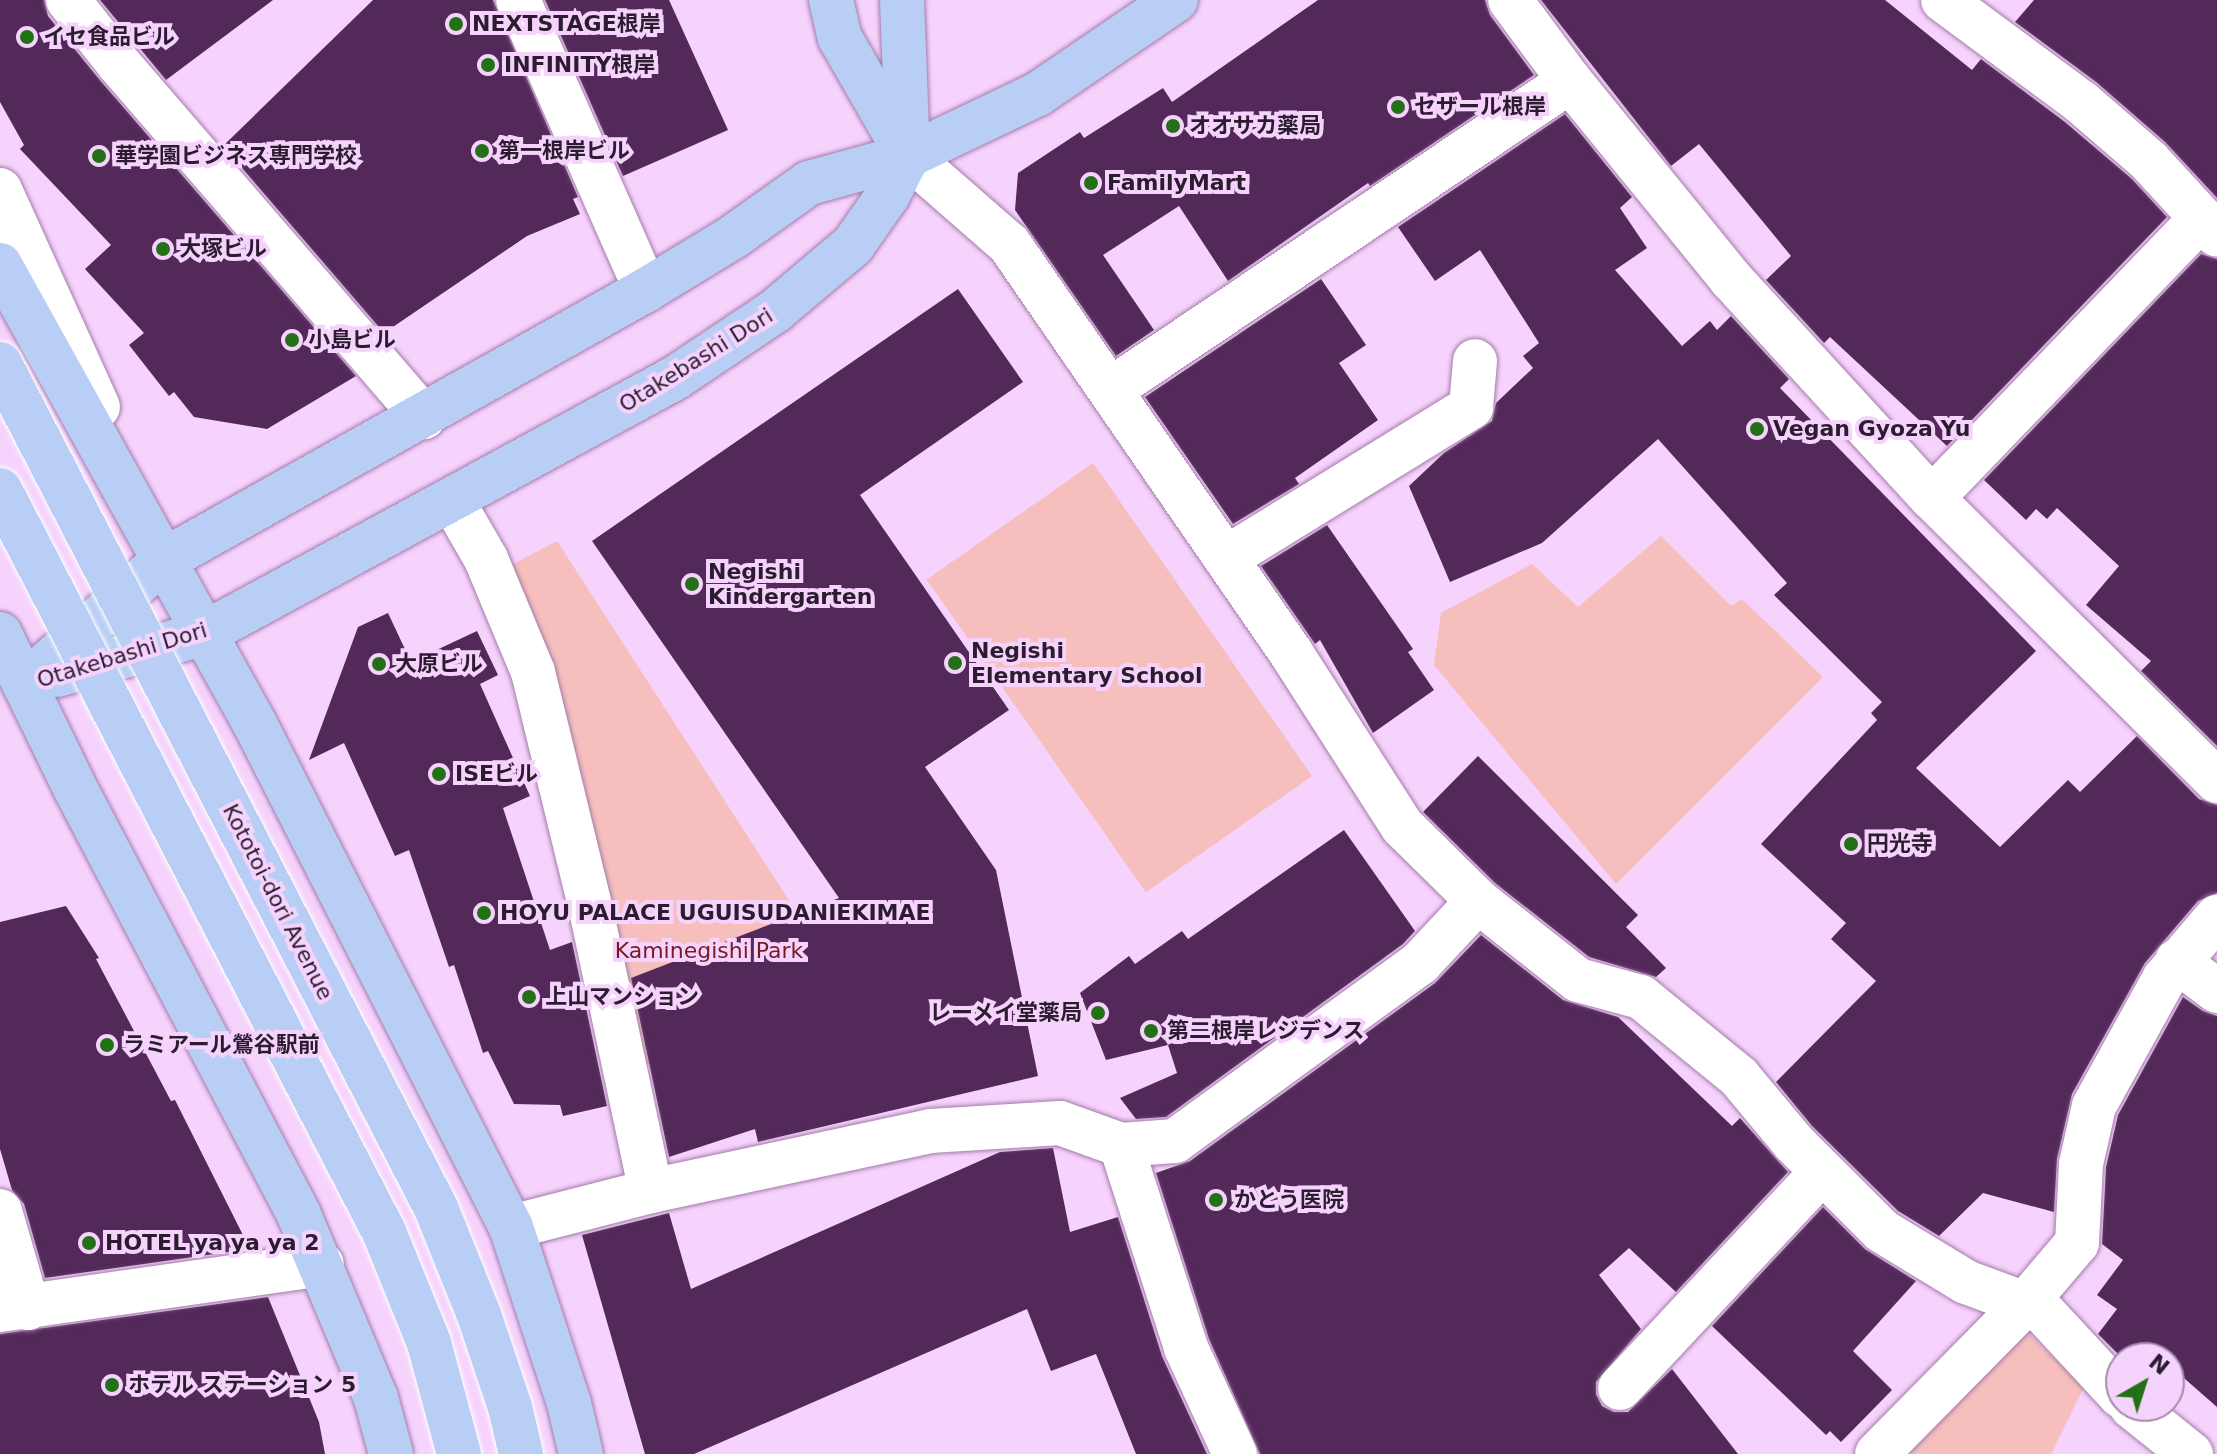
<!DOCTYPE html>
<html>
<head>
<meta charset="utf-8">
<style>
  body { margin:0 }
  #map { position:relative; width:2217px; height:1454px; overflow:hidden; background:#f6d3fc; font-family:"DejaVu Sans","Noto Sans JP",sans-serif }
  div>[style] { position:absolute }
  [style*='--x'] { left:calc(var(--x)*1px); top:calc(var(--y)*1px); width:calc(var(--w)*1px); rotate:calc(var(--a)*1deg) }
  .green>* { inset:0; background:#f6bfbd; transform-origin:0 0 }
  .building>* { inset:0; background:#522959 }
  .roads { filter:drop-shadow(0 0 2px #a47bab) drop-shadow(0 0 2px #a47bab) }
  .minor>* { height:44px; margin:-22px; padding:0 22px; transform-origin:22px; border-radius:22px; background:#fff }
  .major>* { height:44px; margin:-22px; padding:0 22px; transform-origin:22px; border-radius:22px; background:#b8cef4 }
  .bridges { filter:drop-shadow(0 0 2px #fff) drop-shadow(0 0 2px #fff) }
  .major-bridge>* { height:44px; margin:-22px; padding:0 22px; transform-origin:22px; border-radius:22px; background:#b8cef4 }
  .dots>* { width:22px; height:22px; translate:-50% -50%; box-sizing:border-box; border:4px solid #f6d3fc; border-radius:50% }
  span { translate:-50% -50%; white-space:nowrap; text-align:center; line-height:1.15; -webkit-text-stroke:8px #f6d3fc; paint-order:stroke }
  .poi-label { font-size:22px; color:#2c1c2f; font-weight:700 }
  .left { translate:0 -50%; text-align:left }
  .right { translate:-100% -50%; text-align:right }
  .street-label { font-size:22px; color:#2c1c2f }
  .park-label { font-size:22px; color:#761c23 }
  .north { position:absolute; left:2105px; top:1342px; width:80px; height:80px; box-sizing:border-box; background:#f6d3fc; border:2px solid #a58aaa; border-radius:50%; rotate:39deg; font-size:22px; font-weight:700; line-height:32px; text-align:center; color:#2c1c2f }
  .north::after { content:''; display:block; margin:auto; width:28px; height:36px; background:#237116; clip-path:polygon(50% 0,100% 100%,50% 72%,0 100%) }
</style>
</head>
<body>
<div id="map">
  <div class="green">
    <div style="left:1093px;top:463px;width:382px;height:203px;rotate:55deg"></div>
    <div style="clip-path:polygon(1661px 536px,1731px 606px,1742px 599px,1823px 677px,1616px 884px,1434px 665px,1441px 613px,1532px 564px,1578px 607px)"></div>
    <div style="clip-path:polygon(557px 541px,847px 990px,736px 1042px,635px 1068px,492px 575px)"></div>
    <div style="clip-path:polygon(2025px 1330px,2084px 1387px,2051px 1454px,1903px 1454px)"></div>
  </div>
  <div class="building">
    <div style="clip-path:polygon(0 0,44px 0,48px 16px,99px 79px,356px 376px,267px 429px,194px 417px,174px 392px,169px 396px,129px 345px,144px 333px,85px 269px,111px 245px,20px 149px,24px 145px,0 102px)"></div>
    <div style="clip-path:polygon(100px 0,273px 0,166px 80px)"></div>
    <div style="clip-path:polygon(373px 0,493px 0,578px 197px,573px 199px,580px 214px,527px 236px,384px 333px,223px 146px)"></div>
    <div style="clip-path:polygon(545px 0,669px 0,728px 130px,623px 176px)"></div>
    <div style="clip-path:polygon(1318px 0,1485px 0,1490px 15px,1534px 75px,1370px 186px,1368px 183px,1228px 281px,1179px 206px,1103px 255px,1154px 330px,1116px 356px,1015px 210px,1018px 173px,1080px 132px,1084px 138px,1163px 88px,1172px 102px)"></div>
    <div style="clip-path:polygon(1541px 0,1885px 0,1972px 70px,1981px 59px,2065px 122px,2132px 179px,2167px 217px,1947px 446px,1830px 337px,1824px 343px,1766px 280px,1791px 256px,1699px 144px,1671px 166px)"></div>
    <div style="clip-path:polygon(2034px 0,2217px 0,2217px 198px,2165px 142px,2096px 82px,2015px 22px)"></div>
    <div style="clip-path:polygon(1565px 114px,1632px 197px,1620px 208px,1647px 248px,1615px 270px,1682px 346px,1710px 321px,1717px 330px,1731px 316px,1789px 379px,1780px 388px,2036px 651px,1916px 768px,2000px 847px,2068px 780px,2080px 792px,2137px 736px,2199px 799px,2217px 805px,2217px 893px,2198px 901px,2145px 963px,2072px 1094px,2057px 1159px,2054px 1212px,1983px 1193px,1939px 1236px,1898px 1211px,1812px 1126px,1776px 1082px,1876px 981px,1831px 939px,1846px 923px,1761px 844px,1877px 720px,1871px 713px,1882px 702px,1774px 595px,1787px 583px,1658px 439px,1542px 543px,1450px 582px,1409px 486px,1444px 453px,1492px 421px,1496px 403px,1533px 368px,1523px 356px,1539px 343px,1480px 250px,1435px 281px,1398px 227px)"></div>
    <div style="clip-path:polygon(2201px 254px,2217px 259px,2217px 746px,2141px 671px,2151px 661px,2086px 605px,2119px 566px,2057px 508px,2047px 519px,2036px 509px,2026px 520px,1984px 480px)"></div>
    <div style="clip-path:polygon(1321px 279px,1366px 345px,1339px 363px,1378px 420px,1295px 478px,1299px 484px,1233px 524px,1145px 397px)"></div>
    <div style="clip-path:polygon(958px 289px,1023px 382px,860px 495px,1009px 710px,925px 767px,996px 870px,1038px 1076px,758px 1142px,755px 1129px,669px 1157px,631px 978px,839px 898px,592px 541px)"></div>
    <div style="clip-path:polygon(1327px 525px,1413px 649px,1408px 652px,1434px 690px,1373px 733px,1320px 640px,1315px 644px,1261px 566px)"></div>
    <div style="clip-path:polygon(388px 613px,411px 662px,477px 631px,498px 675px,480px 684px,530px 796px,503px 808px,550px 950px,572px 942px,607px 1106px,563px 1116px,560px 1105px,514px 1104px,488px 1051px,483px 1053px,454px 965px,449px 967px,409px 850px,395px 856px,344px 743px,309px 760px,358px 627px)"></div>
    <div style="clip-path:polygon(1478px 756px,1638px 915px,1626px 927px,1666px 968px,1656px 977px,1589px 957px,1495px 883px,1423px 812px)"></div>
    <div style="clip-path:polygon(1344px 830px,1415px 931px,1403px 944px,1166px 1117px,1136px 1119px,1120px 1098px,1177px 1073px,1168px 1045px,1106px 1060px,1080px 993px,1129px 956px,1135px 964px,1182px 931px,1188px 939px)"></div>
    <div style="clip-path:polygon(66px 906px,99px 958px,96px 959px,171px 1101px,175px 1100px,250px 1249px,45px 1278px,24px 1204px,12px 1190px,0 1149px,0 922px)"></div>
    <div style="clip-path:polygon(1481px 935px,1563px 1000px,1618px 1017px,1732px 1126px,1740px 1118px,1788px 1172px,1676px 1292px,1629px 1248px,1599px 1275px,1641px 1329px,1596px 1382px,1596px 1394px,1602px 1406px,1614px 1412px,1628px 1412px,1672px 1369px,1738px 1454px,1260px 1454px,1209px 1339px,1156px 1173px,1190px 1161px,1435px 983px)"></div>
    <div style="clip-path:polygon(2183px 997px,2203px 1011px,2217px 1016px,2217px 1407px,2169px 1365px,2169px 1358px,2122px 1358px,2098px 1334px,2117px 1309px,2097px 1295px,2123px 1260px,2102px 1244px,2106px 1167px,2118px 1115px)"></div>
    <div style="clip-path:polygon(1053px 1148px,1070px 1232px,1118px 1217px,1162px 1356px,1207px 1454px,1136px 1454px,1096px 1354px,1051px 1371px,1027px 1309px,694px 1454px,645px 1454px,582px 1235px,669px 1213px,691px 1289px,1000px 1152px)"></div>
    <div style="clip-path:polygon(1823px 1207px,1865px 1249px,1916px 1281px,1853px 1351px,1892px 1390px,1841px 1442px,1830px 1431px,1826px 1435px,1712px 1326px)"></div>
    <div style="clip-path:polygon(268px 1297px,319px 1422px,325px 1454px,0 1454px,0 1334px)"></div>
  </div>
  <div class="roads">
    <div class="minor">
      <div style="--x:68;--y:0;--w:80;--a:51.6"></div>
      <div style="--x:118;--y:63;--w:468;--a:49.2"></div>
      <div style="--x:518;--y:0;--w:317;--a:66.2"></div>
      <div style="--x:1510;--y:0;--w:101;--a:53.5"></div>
      <div style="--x:1570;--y:81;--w:255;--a:50.9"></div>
      <div style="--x:1731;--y:279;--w:297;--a:47.5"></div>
      <div style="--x:1932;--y:498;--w:402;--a:44.8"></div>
      <div style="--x:1943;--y:0;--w:172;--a:36.5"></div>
      <div style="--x:2081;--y:102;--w:90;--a:40.9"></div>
      <div style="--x:2149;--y:161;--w:100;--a:47.4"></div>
      <div style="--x:908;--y:156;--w:134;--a:41.1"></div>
      <div style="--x:1009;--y:244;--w:497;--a:55.4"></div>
      <div style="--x:1291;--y:653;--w:206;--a:57.3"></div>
      <div style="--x:1402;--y:826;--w:107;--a:44.6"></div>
      <div style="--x:1478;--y:901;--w:127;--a:38.3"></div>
      <div style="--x:1578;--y:980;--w:65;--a:15.1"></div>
      <div style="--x:1641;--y:997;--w:127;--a:39.2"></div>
      <div style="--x:1739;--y:1077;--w:86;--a:50.2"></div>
      <div style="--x:1794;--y:1143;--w:124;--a:45"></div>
      <div style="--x:1882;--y:1231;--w:98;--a:31.3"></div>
      <div style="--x:1966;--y:1282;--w:63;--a:20.4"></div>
      <div style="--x:2025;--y:1304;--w:80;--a:-49.6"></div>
      <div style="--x:2077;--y:1243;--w:79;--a:-87.1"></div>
      <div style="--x:2081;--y:1164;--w:59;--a:-77.4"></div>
      <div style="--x:2094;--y:1106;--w:145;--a:-61.1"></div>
      <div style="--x:2164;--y:979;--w:82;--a:-49.5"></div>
      <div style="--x:0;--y:190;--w:238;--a:65.7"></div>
      <div style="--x:1110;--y:390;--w:554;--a:-33.89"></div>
      <div style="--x:1932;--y:498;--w:388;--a:-46.1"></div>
      <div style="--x:452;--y:500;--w:68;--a:60"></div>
      <div style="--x:486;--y:559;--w:122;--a:67.4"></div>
      <div style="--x:533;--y:672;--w:254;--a:76.3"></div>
      <div style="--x:593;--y:919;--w:278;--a:78"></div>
      <div style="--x:1226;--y:558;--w:288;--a:-31.6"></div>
      <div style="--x:1471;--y:407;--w:46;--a:-85"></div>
      <div style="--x:2177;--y:961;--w:50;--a:36.9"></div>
      <div style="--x:1121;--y:1145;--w:213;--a:72.2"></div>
      <div style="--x:1186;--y:1348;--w:117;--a:65.2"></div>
      <div style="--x:0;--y:1211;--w:101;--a:73.9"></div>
      <div style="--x:511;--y:1227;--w:145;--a:-14.4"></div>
      <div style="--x:651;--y:1191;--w:285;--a:-12.1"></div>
      <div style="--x:930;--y:1131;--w:130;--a:-3.5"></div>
      <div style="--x:1060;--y:1123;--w:65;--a:19.8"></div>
      <div style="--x:1121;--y:1145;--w:54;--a:-4.2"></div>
      <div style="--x:1175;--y:1141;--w:303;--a:-36"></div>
      <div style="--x:1420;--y:963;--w:85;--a:-46.9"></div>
      <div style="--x:2032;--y:1300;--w:131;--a:47.2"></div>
      <div style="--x:0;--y:1310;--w:325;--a:-8.1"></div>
      <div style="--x:1620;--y:1388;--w:294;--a:-46.9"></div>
      <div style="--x:2131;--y:1406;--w:77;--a:38.7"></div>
      <div style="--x:1877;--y:1454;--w:211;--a:-45.4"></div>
    </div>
    <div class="major">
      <div style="--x:831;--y:0;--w:39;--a:77"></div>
      <div style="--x:840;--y:38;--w:130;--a:60.1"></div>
      <div style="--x:0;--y:265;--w:525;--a:60.95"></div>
      <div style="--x:255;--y:724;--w:564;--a:63.03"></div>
      <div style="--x:511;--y:1227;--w:185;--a:71.8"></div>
      <div style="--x:569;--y:1403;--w:52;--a:76.8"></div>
      <div style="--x:0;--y:634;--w:169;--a:64"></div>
      <div style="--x:74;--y:786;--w:484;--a:62.3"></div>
      <div style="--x:299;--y:1215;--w:199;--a:67.2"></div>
      <div style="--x:376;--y:1398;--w:58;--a:75"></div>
      <div style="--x:57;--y:675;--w:154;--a:-15.8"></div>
      <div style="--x:205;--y:633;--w:535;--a:-28.48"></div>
      <div style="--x:675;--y:378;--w:120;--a:-33.8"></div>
      <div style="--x:775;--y:311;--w:102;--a:-40.2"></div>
      <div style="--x:853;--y:245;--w:61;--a:-55"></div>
      <div style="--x:888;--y:195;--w:44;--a:-62.9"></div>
      <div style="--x:908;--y:156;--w:156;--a:-92.2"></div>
      <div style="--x:24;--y:684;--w:187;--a:-41.5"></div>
      <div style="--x:164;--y:560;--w:552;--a:-29.26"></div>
      <div style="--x:646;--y:290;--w:102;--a:-31.3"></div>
      <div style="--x:733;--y:237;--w:93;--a:-35.4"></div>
      <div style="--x:809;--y:183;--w:103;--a:-15.3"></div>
      <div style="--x:908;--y:156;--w:144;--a:-25.5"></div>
      <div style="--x:1038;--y:94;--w:167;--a:-34.3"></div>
    </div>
  </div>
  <div class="bridges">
    <div class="major-bridge">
      <div style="--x:0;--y:364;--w:950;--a:62.68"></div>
      <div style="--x:436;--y:1208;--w:115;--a:68.1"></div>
      <div style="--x:479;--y:1315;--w:97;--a:71.4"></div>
      <div style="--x:510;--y:1407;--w:48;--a:76.8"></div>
      <div style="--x:0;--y:490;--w:835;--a:62.64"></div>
      <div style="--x:384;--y:1232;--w:120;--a:67.9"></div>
      <div style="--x:429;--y:1343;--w:115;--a:74.9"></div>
    </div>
  </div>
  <div class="dots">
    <div style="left:456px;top:24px;background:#237116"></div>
    <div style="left:27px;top:37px;background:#237116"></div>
    <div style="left:488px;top:65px;background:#237116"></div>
    <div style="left:1398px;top:107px;background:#237116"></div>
    <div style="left:1173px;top:126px;background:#237116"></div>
    <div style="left:482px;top:151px;background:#237116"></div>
    <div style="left:99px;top:156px;background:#237116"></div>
    <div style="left:1091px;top:183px;background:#237116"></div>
    <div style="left:163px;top:249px;background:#237116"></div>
    <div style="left:292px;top:340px;background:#237116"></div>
    <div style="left:1757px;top:429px;background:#237116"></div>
    <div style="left:692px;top:584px;background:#237116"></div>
    <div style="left:955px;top:663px;background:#237116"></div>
    <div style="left:379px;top:664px;background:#237116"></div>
    <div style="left:439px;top:774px;background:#237116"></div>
    <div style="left:1851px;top:844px;background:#237116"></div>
    <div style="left:484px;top:913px;background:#237116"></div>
    <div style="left:529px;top:997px;background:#237116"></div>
    <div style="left:1098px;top:1013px;background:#237116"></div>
    <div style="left:1151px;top:1031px;background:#237116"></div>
    <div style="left:107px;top:1045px;background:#237116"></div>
    <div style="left:1216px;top:1200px;background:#237116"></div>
    <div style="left:89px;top:1243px;background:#237116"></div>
    <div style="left:112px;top:1385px;background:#237116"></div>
  </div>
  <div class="poi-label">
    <span class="left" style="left:472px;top:24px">NEXTSTAGE根岸</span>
    <span class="left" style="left:43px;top:37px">イセ食品ビル</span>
    <span class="left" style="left:504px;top:65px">INFINITY根岸</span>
    <span class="left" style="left:1414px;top:107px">セザール根岸</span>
    <span class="left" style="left:1189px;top:126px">オオサカ薬局</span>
    <span class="left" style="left:498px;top:151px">第一根岸ビル</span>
    <span class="left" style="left:115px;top:156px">華学園ビジネス専門学校</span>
    <span class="left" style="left:1107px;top:183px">FamilyMart</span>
    <span class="left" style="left:179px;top:249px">大塚ビル</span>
    <span class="left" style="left:308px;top:340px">小島ビル</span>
    <span class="left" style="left:1773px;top:429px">Vegan Gyoza Yu</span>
    <span class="left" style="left:708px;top:584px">Negishi<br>Kindergarten</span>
    <span class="left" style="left:971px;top:663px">Negishi<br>Elementary School</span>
    <span class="left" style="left:395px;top:664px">大原ビル</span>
    <span class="left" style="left:455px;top:774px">ISEビル</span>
    <span class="left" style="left:1867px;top:844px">円光寺</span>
    <span class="left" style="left:500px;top:913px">HOYU PALACE UGUISUDANIEKIMAE</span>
    <span class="left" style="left:545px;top:997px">上山マンション</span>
    <span class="right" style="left:1082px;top:1013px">レーメイ堂薬局</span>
    <span class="left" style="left:1167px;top:1031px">第二根岸レジデンス</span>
    <span class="left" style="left:123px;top:1045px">ラミアール鶯谷駅前</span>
    <span class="left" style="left:1234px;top:1200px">かとう医院</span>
    <span class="left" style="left:105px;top:1243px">HOTEL ya ya ya 2</span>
    <span class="left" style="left:128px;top:1385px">ホテル ステーション 5</span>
  </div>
  <div class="street-label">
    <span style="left:696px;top:360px;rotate:-32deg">Otakebashi Dori</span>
    <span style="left:122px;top:655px;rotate:-17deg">Otakebashi Dori</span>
    <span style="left:278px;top:902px;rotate:63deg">Kototoi-dori Avenue</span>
  </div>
  <div class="park-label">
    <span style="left:709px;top:951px">Kaminegishi Park</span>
  </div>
  <div class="north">N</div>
</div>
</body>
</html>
